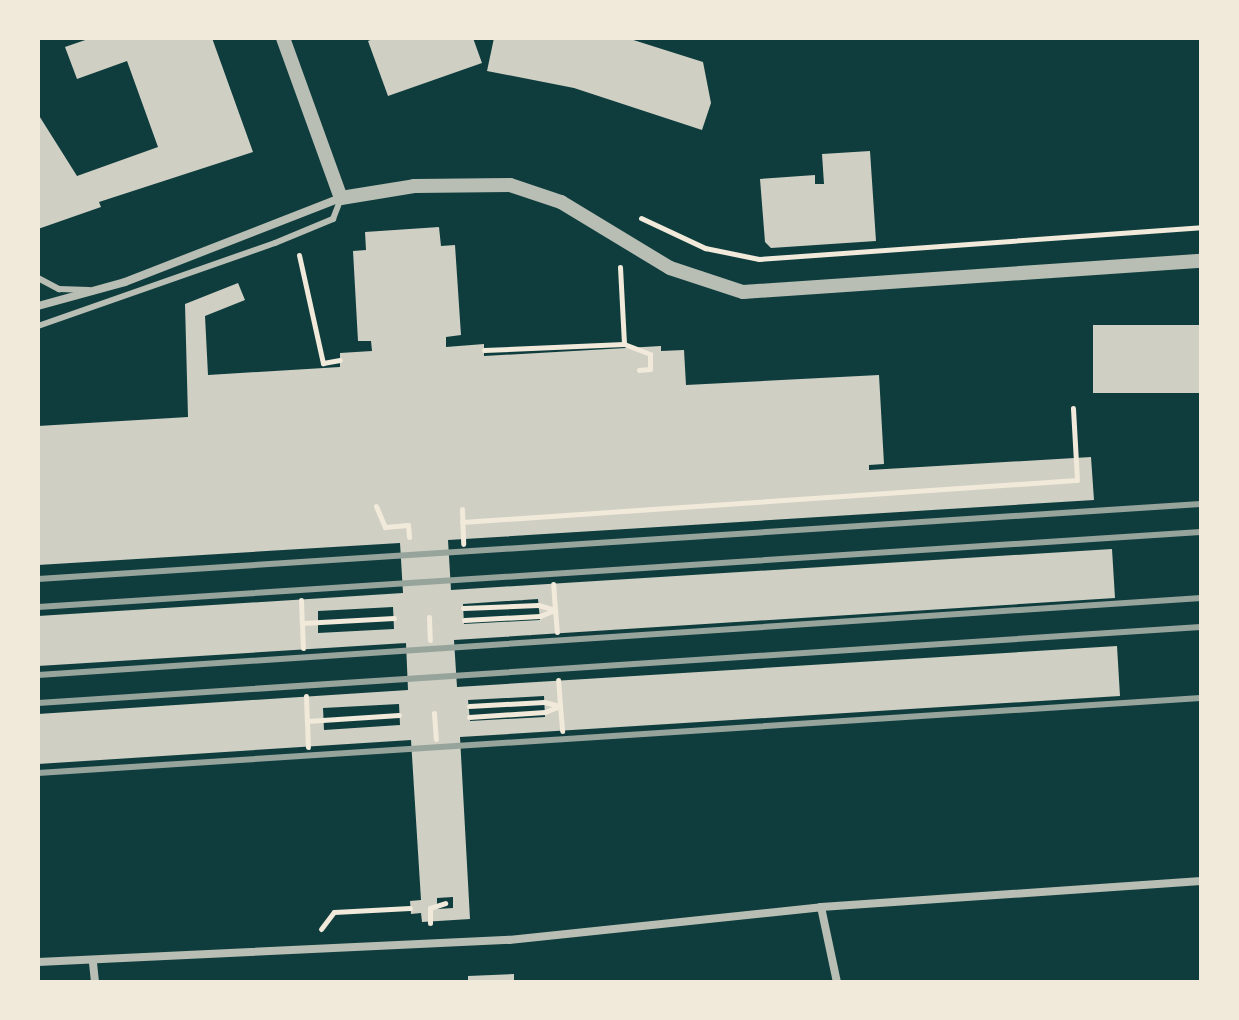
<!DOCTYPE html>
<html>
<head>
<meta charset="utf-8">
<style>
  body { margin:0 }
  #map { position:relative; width:1239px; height:1020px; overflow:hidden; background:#0f3d3e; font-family:"Source Serif 4",serif }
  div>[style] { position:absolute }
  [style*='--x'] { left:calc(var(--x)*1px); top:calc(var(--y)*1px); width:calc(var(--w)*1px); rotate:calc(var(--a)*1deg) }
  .building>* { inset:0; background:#cfcfc3; transform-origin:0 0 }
  .path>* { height:5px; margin:-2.5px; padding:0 2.5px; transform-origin:2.5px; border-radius:2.5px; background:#f1e9da }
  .service>* { height:6px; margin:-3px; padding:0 3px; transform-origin:3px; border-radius:3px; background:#b8beb3 }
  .minor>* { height:8px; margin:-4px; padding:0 4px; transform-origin:4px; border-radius:4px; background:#b8beb3 }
  .tertiary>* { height:14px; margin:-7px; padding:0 7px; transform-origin:7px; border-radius:7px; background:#b8beb3 }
  .rail>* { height:6px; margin:-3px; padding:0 3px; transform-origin:3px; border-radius:3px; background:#97a49c }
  span { translate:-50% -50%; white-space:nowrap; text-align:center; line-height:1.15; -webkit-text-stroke:7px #f1e9da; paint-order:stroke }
  .frame { position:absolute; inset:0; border:40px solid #f1e9da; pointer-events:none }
</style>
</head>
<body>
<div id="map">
  <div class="building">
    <div style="clip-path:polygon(91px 38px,212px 38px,253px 152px,99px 202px,101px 207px,38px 229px,38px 114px,77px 176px,158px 147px,127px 61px,77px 79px,65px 47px)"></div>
    <div style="clip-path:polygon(375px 38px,473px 38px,482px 63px,388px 96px,368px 41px)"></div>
    <div style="clip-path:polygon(494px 38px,627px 38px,703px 62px,711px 103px,702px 130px,574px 88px,487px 71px)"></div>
    <div style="clip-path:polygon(870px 151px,876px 241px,771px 248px,765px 242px,760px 179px,815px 175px,815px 184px,824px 184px,822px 154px)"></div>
    <div style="clip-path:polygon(evenodd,439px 227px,441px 246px,455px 245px,461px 335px,446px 337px,446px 347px,484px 344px,484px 356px,661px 346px,661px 351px,684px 350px,686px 385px,879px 375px,884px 464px,869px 465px,869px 470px,1091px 457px,1094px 500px,448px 540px,451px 590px,1112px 549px,1115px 598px,454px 640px,457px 687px,1117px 646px,1120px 696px,460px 737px,470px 919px,422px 922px,421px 913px,411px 914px,410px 901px,421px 900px,411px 740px,38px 764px,38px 714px,408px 690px,406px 643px,38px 666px,38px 616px,403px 593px,400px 543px,38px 565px,38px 426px,188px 417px,185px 304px,238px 283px,245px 300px,205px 316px,208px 375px,340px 367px,340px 353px,372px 351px,371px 341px,358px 341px,353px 251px,366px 250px,365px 232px,439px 227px,538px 599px,540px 620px,464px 624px,463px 604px,538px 599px,439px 227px,393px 607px,394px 629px,318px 633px,318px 611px,393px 607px,439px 227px,544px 696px,545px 717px,470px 721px,468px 700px,544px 696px,439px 227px,399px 704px,400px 725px,324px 730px,323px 708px,399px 704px,439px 227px,453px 897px,453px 908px,437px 909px,437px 898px,453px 897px)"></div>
    <div style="left:1201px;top:325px;width:68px;height:108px;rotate:90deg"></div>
    <div style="clip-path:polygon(514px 974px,514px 982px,468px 982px,468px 976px)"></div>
  </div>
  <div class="path">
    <div style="--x:641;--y:218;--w:71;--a:25.1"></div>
    <div style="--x:705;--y:248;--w:55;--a:11.5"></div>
    <div style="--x:759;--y:259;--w:443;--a:-4.1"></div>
    <div style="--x:299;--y:255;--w:111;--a:77.5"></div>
    <div style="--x:323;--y:363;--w:17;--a:-10"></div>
    <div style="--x:620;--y:267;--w:77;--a:87"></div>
    <div style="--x:624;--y:344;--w:28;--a:21"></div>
    <div style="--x:650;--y:354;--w:15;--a:90"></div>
    <div style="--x:650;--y:369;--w:11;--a:175"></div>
    <div style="--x:484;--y:350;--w:140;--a:-2.5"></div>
    <div style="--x:376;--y:506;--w:23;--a:67"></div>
    <div style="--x:385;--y:527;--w:23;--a:-5"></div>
    <div style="--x:408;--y:525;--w:12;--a:85"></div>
    <div style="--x:462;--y:509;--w:35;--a:88"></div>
    <div style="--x:462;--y:522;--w:616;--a:-3.91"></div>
    <div style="--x:1077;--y:480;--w:72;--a:-93.2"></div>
    <div style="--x:301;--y:600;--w:23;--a:88"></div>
    <div style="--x:302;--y:623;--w:92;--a:-3.1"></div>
    <div style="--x:463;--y:608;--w:75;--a:-2.3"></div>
    <div style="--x:538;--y:605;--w:18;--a:16"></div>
    <div style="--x:555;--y:610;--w:26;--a:-94"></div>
    <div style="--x:429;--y:617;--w:23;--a:88"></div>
    <div style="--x:464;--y:620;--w:76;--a:-3"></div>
    <div style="--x:540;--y:616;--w:16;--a:-22"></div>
    <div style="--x:555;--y:610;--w:22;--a:85"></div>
    <div style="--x:302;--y:623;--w:25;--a:88"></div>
    <div style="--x:306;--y:696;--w:25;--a:88"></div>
    <div style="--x:307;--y:721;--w:92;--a:-3.7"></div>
    <div style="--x:469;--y:706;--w:75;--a:-3.1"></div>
    <div style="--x:544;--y:702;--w:16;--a:14"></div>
    <div style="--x:560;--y:706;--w:25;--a:85"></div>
    <div style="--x:434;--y:713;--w:26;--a:86"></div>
    <div style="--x:469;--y:717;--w:76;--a:-3.8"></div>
    <div style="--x:545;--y:712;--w:16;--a:-22"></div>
    <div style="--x:560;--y:706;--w:26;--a:-94"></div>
    <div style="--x:307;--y:721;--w:26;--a:88"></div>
    <div style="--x:430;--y:923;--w:15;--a:-90"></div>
    <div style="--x:430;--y:908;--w:16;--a:-18"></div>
    <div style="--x:321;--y:929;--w:21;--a:-53"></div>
    <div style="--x:334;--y:912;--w:76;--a:-3"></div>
  </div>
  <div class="service">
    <div style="--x:38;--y:278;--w:24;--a:28"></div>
    <div style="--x:59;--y:289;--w:30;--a:2"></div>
    <div style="--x:38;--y:326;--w:251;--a:-19.3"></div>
    <div style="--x:275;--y:243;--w:63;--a:-22.5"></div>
    <div style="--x:333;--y:219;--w:22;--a:-69"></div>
  </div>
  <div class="minor">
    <div style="--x:38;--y:306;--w:90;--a:-15.4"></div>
    <div style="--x:125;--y:282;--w:232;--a:-21.3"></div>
    <div style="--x:821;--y:907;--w:77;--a:78"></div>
    <div style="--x:38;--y:962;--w:472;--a:-2.7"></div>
    <div style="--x:509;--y:940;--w:314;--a:-6"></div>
    <div style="--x:821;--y:907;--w:381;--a:-3.9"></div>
    <div style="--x:93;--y:963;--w:19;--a:84"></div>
  </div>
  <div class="tertiary">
    <div style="--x:283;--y:38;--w:170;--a:70.1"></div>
    <div style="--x:341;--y:198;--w:74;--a:-9.3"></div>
    <div style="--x:414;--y:186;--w:96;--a:-0.6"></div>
    <div style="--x:510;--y:185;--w:54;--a:18.4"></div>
    <div style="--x:561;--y:202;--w:127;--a:31.2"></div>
    <div style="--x:670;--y:268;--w:77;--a:18.2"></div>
    <div style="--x:743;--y:292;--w:459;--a:-3.9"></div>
  </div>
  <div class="rail">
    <div style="--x:38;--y:579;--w:1165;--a:-3.69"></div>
    <div style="--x:38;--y:607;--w:1165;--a:-3.69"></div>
    <div style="--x:38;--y:675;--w:1166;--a:-3.79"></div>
    <div style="--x:38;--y:703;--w:1165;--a:-3.74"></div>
    <div style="--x:38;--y:773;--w:1165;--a:-3.69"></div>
  </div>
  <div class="frame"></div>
</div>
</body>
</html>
